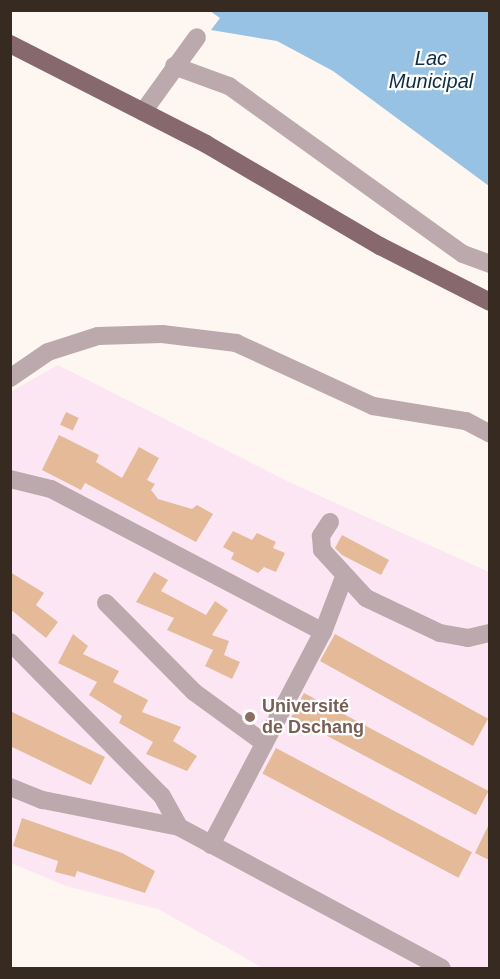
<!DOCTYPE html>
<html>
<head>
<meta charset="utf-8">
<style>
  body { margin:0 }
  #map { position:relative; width:500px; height:979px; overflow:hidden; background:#fdf6f1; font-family:Helvetica,sans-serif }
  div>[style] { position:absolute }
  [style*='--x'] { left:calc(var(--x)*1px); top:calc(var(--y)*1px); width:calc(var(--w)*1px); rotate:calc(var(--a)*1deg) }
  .education>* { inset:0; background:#fce6f4 }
  .water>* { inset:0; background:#98c2e4 }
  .building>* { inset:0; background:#e4ba99; transform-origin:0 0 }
  .minor>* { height:18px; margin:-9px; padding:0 9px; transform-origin:9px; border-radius:9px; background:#bba9ad }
  .major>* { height:18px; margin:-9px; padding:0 9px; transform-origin:9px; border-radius:9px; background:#87686f }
  .dots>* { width:16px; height:16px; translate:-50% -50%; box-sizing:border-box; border:3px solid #fff; border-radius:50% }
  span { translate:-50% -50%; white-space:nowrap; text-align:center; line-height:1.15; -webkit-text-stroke:4.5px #fff; paint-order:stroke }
  .education-label { font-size:18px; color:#785e54; font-weight:700 }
  .left { translate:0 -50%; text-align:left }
  .water-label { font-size:20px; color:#0c2e45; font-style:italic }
  .frame { position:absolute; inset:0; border:12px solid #372b21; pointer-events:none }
</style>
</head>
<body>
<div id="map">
  <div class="education">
    <div style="clip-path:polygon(58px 365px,289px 482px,489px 572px,489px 968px,263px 968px,158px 909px,66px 886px,11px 863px,10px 392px)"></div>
  </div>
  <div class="water">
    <div style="clip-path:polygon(210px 11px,489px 11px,489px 186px,333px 71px,277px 41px,211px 30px,220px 18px)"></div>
  </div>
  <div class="building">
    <div style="left:66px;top:412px;width:14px;height:14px;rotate:25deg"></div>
    <div style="clip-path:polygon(59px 435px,99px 455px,96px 462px,122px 478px,139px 447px,159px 458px,147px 480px,155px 484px,151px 490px,158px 499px,192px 509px,197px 505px,213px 514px,196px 542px,85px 483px,81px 490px,42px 470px)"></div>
    <div style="clip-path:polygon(233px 531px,252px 540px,257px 533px,276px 542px,273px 548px,285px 553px,276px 572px,264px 567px,258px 573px,231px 559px,234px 553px,223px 547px)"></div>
    <div style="clip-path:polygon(342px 535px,389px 560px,381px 575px,342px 555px,335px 548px)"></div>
    <div style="clip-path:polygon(10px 572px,44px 593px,36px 605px,58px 622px,46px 638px,10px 609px)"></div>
    <div style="clip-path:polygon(154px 572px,168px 580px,161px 591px,206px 615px,215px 601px,228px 610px,212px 635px,229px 641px,224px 655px,240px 662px,232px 679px,205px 666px,213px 650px,167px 630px,174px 618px,136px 602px)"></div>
    <div style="clip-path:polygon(73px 634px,88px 646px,83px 654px,119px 671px,113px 682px,148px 700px,142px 712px,181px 727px,173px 741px,197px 756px,187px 771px,146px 754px,153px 742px,119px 723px,122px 716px,89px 695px,97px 682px,58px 663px)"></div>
    <div style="left:335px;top:634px;width:175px;height:31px;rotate:29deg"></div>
    <div style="left:304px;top:693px;width:209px;height:27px;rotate:28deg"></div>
    <div style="clip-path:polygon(10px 711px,105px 757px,91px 785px,10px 746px)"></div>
    <div style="left:276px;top:748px;width:222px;height:29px;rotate:28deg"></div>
    <div style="clip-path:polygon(22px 818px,122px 853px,155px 871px,145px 893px,77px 871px,75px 877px,55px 872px,58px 861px,13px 846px)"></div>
    <div style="clip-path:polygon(489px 824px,489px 860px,475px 853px)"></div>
  </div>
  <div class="minor">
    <div style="--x:174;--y:66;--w:59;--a:20"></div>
    <div style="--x:229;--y:86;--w:288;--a:35.7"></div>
    <div style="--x:463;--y:254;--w:29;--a:20"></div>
    <div style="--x:143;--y:112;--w:92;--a:-54.2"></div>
    <div style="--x:10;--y:378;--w:46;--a:-34.4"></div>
    <div style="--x:48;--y:352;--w:52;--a:-17.7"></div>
    <div style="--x:98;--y:336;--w:64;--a:-1.8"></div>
    <div style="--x:162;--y:334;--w:75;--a:6.9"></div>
    <div style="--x:236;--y:343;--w:151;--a:24.7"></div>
    <div style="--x:373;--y:406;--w:94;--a:9.2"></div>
    <div style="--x:466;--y:421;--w:27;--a:28"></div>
    <div style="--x:10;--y:479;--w:42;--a:13.7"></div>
    <div style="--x:51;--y:489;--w:307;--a:27.7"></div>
    <div style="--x:330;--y:522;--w:17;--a:123"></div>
    <div style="--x:321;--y:536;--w:14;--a:86"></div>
    <div style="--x:322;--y:550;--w:65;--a:47.5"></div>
    <div style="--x:366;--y:598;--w:82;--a:25.3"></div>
    <div style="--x:440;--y:633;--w:28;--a:10"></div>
    <div style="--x:468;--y:638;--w:23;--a:-13"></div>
    <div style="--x:106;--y:603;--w:125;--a:45.3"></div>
    <div style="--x:194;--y:692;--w:87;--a:36.1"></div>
    <div style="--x:10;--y:642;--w:216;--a:45.4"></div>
    <div style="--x:162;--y:796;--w:35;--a:61"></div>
    <div style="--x:10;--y:787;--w:35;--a:22"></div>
    <div style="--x:43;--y:800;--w:139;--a:11.2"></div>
    <div style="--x:179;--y:827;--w:298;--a:28.2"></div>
    <div style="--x:211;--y:845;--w:241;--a:-62.3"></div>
    <div style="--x:323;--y:632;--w:59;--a:-69.1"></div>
  </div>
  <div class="major">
    <div style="--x:10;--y:44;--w:220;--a:27"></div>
    <div style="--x:206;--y:144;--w:202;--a:30.4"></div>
    <div style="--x:380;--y:246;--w:123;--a:27"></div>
  </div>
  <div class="dots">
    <div style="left:250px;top:717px;background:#8d6e63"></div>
  </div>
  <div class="education-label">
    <span class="left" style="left:262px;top:717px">Université<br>de Dschang</span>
  </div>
  <div class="water-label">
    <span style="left:431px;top:70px">Lac<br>Municipal</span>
  </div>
  <div class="frame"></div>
</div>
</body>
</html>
